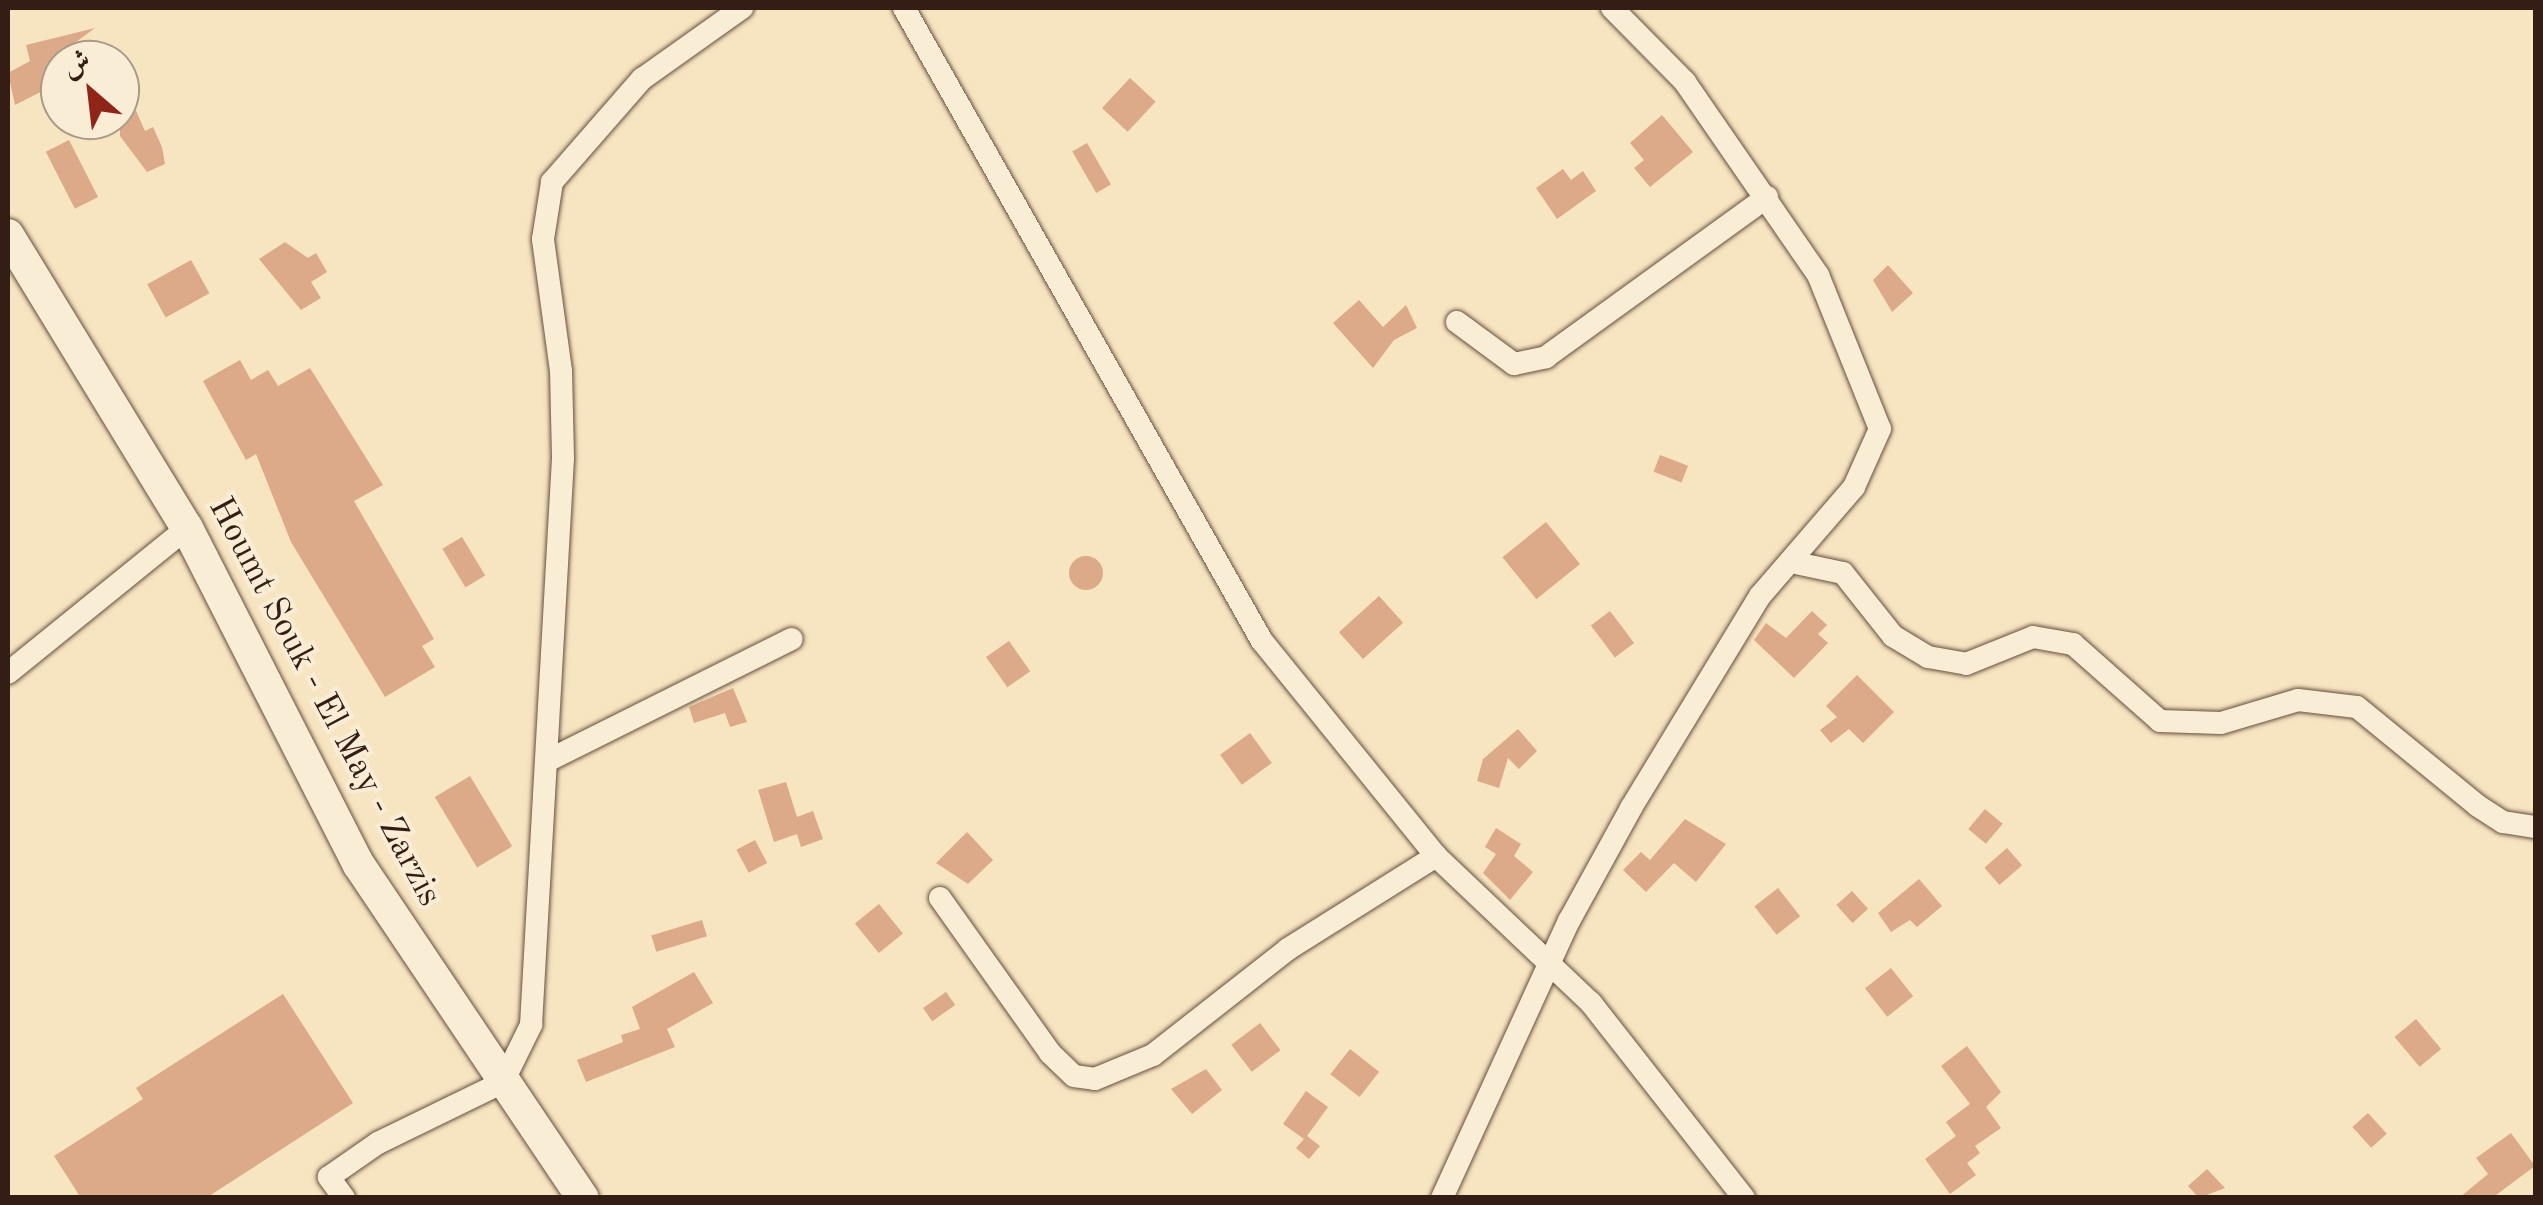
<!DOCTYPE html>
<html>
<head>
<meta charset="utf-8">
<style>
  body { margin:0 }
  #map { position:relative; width:2543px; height:1205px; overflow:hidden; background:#f7e4c0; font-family:"Old Standard TT",Amiri,serif }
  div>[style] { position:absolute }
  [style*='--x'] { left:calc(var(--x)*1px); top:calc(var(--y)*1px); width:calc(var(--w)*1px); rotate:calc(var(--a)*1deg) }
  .building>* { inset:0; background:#dcaa88; transform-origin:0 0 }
  .round { border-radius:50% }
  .roads { filter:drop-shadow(0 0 2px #654f3f) drop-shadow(0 0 2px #654f3f) }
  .minor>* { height:22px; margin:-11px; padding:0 11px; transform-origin:11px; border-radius:11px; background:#faedd6 }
  .secondary>* { height:32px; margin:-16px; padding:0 16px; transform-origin:16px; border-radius:16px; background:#faedd6 }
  span { translate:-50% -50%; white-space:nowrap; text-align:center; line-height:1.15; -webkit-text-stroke:8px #faedd6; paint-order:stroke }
  .street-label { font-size:35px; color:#341d14 }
  .frame { position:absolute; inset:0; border:10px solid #341d14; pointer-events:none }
  .north { position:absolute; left:40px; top:40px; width:100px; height:100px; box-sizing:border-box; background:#faedd6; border:2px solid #ab9a88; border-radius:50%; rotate:332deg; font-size:28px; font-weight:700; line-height:40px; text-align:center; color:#341d14 }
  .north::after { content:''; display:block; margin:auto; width:35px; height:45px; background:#8f2418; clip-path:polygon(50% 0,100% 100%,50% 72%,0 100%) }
</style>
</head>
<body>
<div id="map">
  <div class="building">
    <div style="clip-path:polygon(95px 28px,60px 54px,60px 82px,15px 105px,8px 73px,30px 61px,26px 45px)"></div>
    <div style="clip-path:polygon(120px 75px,145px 131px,153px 127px,162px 147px,165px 164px,147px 172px,120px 136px)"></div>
    <div style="left:1130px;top:78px;width:35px;height:41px;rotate:43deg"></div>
    <div style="clip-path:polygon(1662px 115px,1693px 152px,1650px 187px,1634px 168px,1644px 160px,1630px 143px)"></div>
    <div style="left:69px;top:140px;width:64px;height:26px;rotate:63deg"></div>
    <div style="left:1087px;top:143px;width:48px;height:17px;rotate:60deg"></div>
    <div style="clip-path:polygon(1563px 169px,1571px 180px,1583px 171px,1596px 191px,1557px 219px,1536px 188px)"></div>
    <div style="clip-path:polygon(285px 242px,308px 258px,316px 253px,327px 272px,311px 282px,321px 298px,301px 310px,259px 259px)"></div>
    <div style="left:191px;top:260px;width:38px;height:50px;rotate:61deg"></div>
    <div style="clip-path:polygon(1888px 265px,1913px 293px,1892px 312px,1873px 280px)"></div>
    <div style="clip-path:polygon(1359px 300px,1383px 327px,1406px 305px,1417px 328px,1394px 340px,1373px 368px,1333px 323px)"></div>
    <div style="clip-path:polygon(240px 360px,251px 380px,268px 370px,278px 386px,310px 368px,383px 485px,354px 501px,434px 639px,422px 646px,435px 667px,385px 697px,291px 542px,256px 454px,246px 460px,203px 381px)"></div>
    <div style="left:1660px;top:455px;width:30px;height:18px;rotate:21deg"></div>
    <div style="left:1546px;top:522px;width:54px;height:56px;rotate:51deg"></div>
    <div style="left:462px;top:537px;width:45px;height:23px;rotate:59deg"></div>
    <div class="round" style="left:1069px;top:556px;width:34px;height:34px"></div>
    <div style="left:1379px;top:596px;width:36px;height:54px;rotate:48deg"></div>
    <div style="left:1610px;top:611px;width:40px;height:24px;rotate:53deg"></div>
    <div style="clip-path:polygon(1812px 611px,1827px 625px,1818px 634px,1828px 643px,1794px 678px,1754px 640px,1766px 623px,1786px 638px)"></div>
    <div style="left:1009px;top:641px;width:37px;height:28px;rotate:55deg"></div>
    <div style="clip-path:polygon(1857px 675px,1894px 712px,1863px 743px,1849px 729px,1831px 743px,1820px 730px,1837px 717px,1826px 706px)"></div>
    <div style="clip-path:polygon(733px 688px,747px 722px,730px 727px,725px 713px,694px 723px,689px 707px)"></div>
    <div style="clip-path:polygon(1518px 729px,1537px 751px,1519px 769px,1508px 758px,1499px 788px,1477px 781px,1483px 759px)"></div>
    <div style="left:1250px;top:733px;width:37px;height:37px;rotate:54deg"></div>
    <div style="left:470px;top:776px;width:82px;height:41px;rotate:59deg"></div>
    <div style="clip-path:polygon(786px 782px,797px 817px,813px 811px,823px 839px,801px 847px,797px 834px,774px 842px,758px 790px)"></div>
    <div style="left:1985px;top:809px;width:23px;height:26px;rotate:40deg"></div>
    <div style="clip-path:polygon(1685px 819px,1726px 844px,1696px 882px,1674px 863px,1646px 892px,1623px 870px,1641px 852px,1650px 860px)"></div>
    <div style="clip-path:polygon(1496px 828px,1521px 844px,1514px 856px,1533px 872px,1510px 900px,1483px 873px,1496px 854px,1485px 847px)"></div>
    <div style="clip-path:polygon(967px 832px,993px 860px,968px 884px,936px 863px)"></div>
    <div style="left:755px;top:840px;width:26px;height:21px;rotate:62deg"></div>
    <div style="left:2007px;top:848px;width:23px;height:30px;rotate:49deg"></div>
    <div style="clip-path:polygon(1919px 879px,1942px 906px,1917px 927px,1910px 920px,1891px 932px,1878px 913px)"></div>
    <div style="left:1778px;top:888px;width:36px;height:30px;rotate:52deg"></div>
    <div style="left:1852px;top:891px;width:24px;height:21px;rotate:48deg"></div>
    <div style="left:879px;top:904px;width:38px;height:31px;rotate:51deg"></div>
    <div style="left:702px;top:920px;width:17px;height:53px;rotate:73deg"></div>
    <div style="left:1891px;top:968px;width:36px;height:33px;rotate:52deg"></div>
    <div style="clip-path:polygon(694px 972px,713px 1003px,667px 1029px,675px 1047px,586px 1082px,577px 1060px,623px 1042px,621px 1035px,640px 1029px,632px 1007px)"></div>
    <div style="left:946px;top:992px;width:16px;height:28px;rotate:55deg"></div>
    <div style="clip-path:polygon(283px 994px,353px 1103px,206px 1198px,81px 1198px,54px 1156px,143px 1099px,136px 1088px)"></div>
    <div style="left:2416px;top:1019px;width:39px;height:28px;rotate:50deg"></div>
    <div style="left:1260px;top:1023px;width:34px;height:36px;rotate:53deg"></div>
    <div style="clip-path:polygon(1967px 1046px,2001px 1092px,1986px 1107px,2001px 1128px,1975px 1146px,1980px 1153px,1967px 1163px,1976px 1175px,1950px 1194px,1925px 1159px,1956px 1136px,1946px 1122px,1970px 1104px,1941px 1066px)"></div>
    <div style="left:1350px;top:1049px;width:37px;height:32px;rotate:38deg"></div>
    <div style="clip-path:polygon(1206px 1069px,1222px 1090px,1192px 1114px,1171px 1089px)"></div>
    <div style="clip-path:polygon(1306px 1091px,1328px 1107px,1307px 1136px,1320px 1146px,1309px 1159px,1296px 1148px,1304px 1139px,1283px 1124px)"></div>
    <div style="left:2368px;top:1113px;width:28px;height:21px;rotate:48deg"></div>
    <div style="clip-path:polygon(2511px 1133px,2535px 1166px,2492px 1198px,2459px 1198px,2488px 1174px,2476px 1158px)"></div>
    <div style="clip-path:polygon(2207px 1169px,2225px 1188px,2199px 1198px,2188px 1186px)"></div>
  </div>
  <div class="roads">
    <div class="minor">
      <div style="--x:904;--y:8;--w:727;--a:60.51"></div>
      <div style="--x:1262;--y:641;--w:277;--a:51"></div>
      <div style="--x:1436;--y:856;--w:214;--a:43.5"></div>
      <div style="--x:1591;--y:1003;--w:248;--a:51.9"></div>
      <div style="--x:1457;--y:322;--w:71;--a:36.4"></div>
      <div style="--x:1514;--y:364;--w:33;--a:-12"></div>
      <div style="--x:1546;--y:357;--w:273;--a:-35.9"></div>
      <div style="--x:1791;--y:562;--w:53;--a:11.9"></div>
      <div style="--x:1843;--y:573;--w:80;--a:51.6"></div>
      <div style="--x:1893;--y:636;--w:41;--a:31"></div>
      <div style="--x:1928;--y:657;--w:39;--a:10"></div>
      <div style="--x:1966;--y:664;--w:72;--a:-21.9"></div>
      <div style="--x:2033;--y:637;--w:41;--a:9.9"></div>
      <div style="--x:2073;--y:644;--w:116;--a:41.5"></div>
      <div style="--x:2160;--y:721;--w:61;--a:1.9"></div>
      <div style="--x:2221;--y:723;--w:80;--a:-16.6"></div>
      <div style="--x:2298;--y:700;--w:59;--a:6.8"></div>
      <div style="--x:2357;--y:707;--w:156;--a:39.3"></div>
      <div style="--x:2478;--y:806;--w:30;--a:33"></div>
      <div style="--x:2503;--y:822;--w:33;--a:9"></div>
      <div style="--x:8;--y:673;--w:230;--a:-39"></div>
      <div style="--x:549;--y:760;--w:271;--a:-26.5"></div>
      <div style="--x:940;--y:898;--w:190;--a:54.6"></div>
      <div style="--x:1050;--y:1053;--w:33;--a:44"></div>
      <div style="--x:1074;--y:1076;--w:21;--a:8"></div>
      <div style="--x:1095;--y:1079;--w:63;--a:-22.5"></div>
      <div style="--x:1153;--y:1055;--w:172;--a:-38.1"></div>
      <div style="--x:1288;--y:949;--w:175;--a:-32.1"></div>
      <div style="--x:344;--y:1198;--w:26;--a:-126"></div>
      <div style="--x:329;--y:1177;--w:60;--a:-34.8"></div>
      <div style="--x:378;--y:1143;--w:139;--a:-26"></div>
      <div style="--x:503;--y:1082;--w:64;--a:-63.8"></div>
      <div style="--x:531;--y:1025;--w:568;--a:-86.77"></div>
      <div style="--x:563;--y:458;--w:87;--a:-91.3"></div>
      <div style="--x:561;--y:371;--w:133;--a:-97.8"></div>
      <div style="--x:543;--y:239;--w:58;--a:-81"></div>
      <div style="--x:552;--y:182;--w:137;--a:-48.9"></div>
      <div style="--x:642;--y:79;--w:123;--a:-35.4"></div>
      <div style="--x:1442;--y:1198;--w:305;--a:-65.4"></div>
      <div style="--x:1569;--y:921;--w:129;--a:-61.2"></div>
      <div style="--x:1631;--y:808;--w:248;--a:-58.7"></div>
      <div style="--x:1760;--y:596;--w:144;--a:-49.2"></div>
      <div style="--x:1854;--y:487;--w:64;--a:-65.9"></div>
      <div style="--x:1880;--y:429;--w:166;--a:-111.9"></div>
      <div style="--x:1818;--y:275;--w:234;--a:-124.6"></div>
      <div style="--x:1685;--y:82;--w:104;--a:-134.6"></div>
    </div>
    <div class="secondary">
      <div style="--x:8;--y:235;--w:343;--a:58.6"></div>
      <div style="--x:187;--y:528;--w:378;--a:63"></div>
      <div style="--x:359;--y:865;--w:401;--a:56.1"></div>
    </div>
  </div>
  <div class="street-label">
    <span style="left:324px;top:702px;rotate:62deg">Houmt Souk - El May - Zarzis</span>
  </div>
  <div class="frame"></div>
  <div class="north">ش</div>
</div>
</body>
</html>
